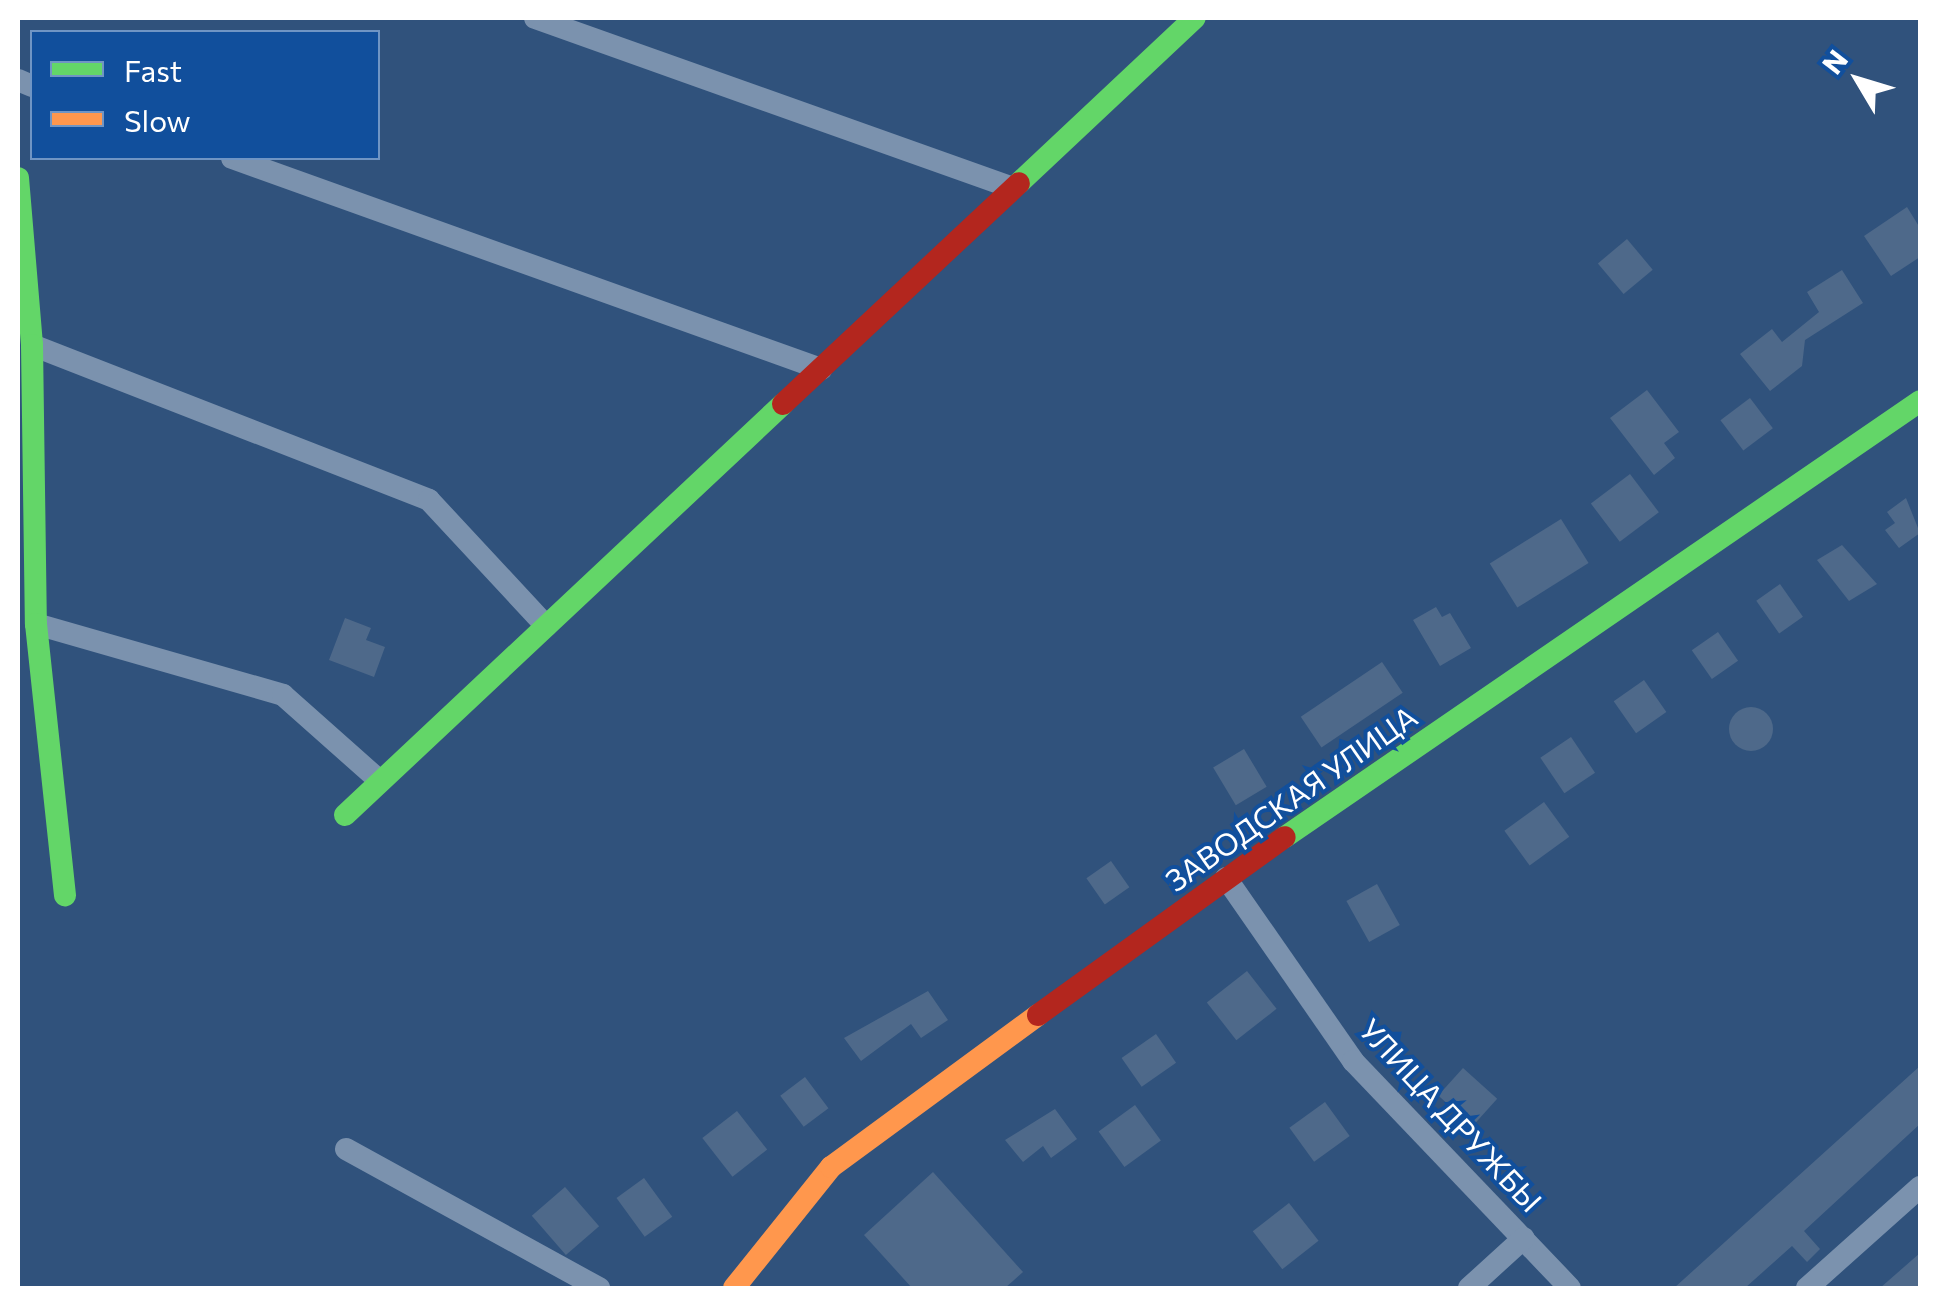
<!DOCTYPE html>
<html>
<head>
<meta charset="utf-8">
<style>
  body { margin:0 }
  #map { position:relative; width:1938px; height:1306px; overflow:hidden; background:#30527c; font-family:Commissioner,sans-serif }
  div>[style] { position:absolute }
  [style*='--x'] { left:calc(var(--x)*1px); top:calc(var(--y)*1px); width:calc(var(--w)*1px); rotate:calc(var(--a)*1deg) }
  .building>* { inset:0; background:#4e698a; transform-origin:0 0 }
  .round { border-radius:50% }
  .street>* { height:22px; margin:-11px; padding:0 11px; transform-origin:11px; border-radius:11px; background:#7b92ae }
  .fast>* { height:22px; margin:-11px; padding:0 11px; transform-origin:11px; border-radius:11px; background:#63d668 }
  .slow>* { height:22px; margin:-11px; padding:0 11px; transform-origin:11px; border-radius:11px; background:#ff974d }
  .jam>* { height:22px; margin:-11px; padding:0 11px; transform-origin:11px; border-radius:11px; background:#b3261e }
  span { translate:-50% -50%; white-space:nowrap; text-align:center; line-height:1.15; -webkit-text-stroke:8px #114f9c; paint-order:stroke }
  .street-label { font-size:30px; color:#fff }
  .frame { position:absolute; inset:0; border:20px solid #fff; pointer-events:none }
  .legend { position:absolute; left:30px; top:30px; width:350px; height:130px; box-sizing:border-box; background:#114f9c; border:2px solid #7095c4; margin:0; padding:12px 18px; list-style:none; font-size:30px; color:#fff }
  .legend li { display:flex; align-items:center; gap:20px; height:50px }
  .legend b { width:50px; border:2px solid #7095c4 }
  .north { position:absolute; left:1808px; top:30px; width:100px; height:100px; -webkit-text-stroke:8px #114f9c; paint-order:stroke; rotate:308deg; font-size:28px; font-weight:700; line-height:40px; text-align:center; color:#fff }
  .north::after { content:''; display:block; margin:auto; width:35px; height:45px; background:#fff; clip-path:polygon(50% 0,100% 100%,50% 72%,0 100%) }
</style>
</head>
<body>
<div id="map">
  <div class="building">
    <div style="clip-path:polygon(1907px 207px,1920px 228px,1920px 257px,1891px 276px,1864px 236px)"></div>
    <div style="left:1627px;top:239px;width:40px;height:38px;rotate:50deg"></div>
    <div style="clip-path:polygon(1842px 270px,1863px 303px,1805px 340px,1802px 366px,1770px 391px,1740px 354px,1772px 329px,1782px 342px,1819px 312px,1807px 292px)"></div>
    <div style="clip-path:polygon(1647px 390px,1679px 432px,1664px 443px,1675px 458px,1654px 475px,1610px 418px)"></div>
    <div style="left:1750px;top:398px;width:38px;height:37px;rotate:53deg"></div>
    <div style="left:1630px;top:474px;width:48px;height:49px;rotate:53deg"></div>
    <div style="clip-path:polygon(1906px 498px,1920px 533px,1899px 548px,1885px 530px,1895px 523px,1887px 512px)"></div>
    <div style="left:1561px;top:519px;width:52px;height:84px;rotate:58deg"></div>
    <div style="clip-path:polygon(1842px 545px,1877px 584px,1849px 601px,1817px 560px)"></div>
    <div style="left:1780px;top:584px;width:40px;height:29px;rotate:55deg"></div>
    <div style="clip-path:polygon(1436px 607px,1442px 617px,1450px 613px,1471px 648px,1440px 666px,1413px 620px)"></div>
    <div style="clip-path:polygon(345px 618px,371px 628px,366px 640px,385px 647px,374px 677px,329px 660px)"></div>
    <div style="left:1718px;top:632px;width:35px;height:32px;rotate:55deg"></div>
    <div style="left:1382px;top:662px;width:37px;height:98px;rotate:56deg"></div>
    <div style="left:1644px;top:680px;width:39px;height:37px;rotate:55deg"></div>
    <div class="round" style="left:1729px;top:707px;width:44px;height:44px"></div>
    <div style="left:1571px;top:737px;width:43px;height:37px;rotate:56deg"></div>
    <div style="left:1244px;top:749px;width:44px;height:36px;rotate:59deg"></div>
    <div style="left:1544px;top:802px;width:43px;height:49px;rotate:54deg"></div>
    <div style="left:1111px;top:861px;width:32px;height:30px;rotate:55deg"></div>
    <div style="left:1377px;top:884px;width:47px;height:35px;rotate:61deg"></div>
    <div style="left:1247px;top:971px;width:48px;height:51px;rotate:52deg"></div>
    <div style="clip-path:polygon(928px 991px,948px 1020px,921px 1038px,911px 1024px,861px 1061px,844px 1038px)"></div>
    <div style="left:1156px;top:1034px;width:35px;height:42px;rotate:55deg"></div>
    <div style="clip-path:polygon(1920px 1066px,1920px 1124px,1804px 1231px,1820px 1249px,1807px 1262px,1792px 1246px,1745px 1288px,1674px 1288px)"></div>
    <div style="left:1463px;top:1068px;width:46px;height:37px;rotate:42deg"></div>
    <div style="left:805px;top:1077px;width:39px;height:31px;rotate:53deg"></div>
    <div style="left:1325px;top:1102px;width:42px;height:44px;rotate:54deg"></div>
    <div style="left:1135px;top:1105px;width:44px;height:45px;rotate:54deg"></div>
    <div style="clip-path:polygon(1055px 1109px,1077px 1139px,1051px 1158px,1043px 1146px,1023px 1162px,1005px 1140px)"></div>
    <div style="left:737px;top:1111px;width:49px;height:44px;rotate:52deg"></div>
    <div style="clip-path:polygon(933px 1172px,1023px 1272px,1005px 1288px,912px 1288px,864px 1235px)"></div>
    <div style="left:644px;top:1178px;width:48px;height:34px;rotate:54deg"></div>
    <div style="left:565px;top:1187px;width:52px;height:44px;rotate:49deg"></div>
    <div style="left:1289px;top:1203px;width:48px;height:46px;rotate:52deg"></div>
    <div style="clip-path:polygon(1920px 1253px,1920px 1288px,1880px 1288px)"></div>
  </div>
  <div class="street">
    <div style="--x:535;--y:18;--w:507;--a:19.58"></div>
    <div style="--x:18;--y:80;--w:15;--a:23"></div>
    <div style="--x:232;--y:158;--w:626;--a:19.71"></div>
    <div style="--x:32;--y:345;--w:426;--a:21.3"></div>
    <div style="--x:429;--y:500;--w:172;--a:47.1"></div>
    <div style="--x:36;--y:624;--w:257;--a:16"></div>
    <div style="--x:283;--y:695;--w:130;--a:41.6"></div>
    <div style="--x:1226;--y:878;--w:223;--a:55.2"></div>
    <div style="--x:1353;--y:1061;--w:314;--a:46.3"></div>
    <div style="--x:346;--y:1149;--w:289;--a:28.8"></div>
    <div style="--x:1469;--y:1288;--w:74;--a:-42.3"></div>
    <div style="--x:1807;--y:1288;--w:152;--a:-41.8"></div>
  </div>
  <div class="fast">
    <div style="--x:18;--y:178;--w:168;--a:85.2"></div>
    <div style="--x:32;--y:345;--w:279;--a:89.2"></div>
    <div style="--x:36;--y:624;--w:273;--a:83.9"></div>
    <div style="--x:1019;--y:183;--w:241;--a:-43.2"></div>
    <div style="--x:345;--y:815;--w:601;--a:-43.18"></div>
    <div style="--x:1285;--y:837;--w:770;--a:-34.47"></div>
  </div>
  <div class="slow">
    <div style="--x:734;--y:1288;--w:155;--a:-51.3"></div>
    <div style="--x:831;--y:1167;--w:257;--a:-36.3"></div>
  </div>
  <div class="jam">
    <div style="--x:783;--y:404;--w:323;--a:-43.1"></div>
    <div style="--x:1038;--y:1015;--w:304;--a:-35.8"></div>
  </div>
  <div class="street-label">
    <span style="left:1291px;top:798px;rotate:-35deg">ЗАВОДСКАЯ УЛИЦА</span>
    <span style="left:1451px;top:1115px;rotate:47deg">УЛИЦА ДРУЖБЫ</span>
  </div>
  <div class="frame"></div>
  <ul class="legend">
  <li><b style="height:12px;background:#63d668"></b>Fast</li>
  <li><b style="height:12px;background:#ff974d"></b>Slow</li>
  </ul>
  <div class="north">N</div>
</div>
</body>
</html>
